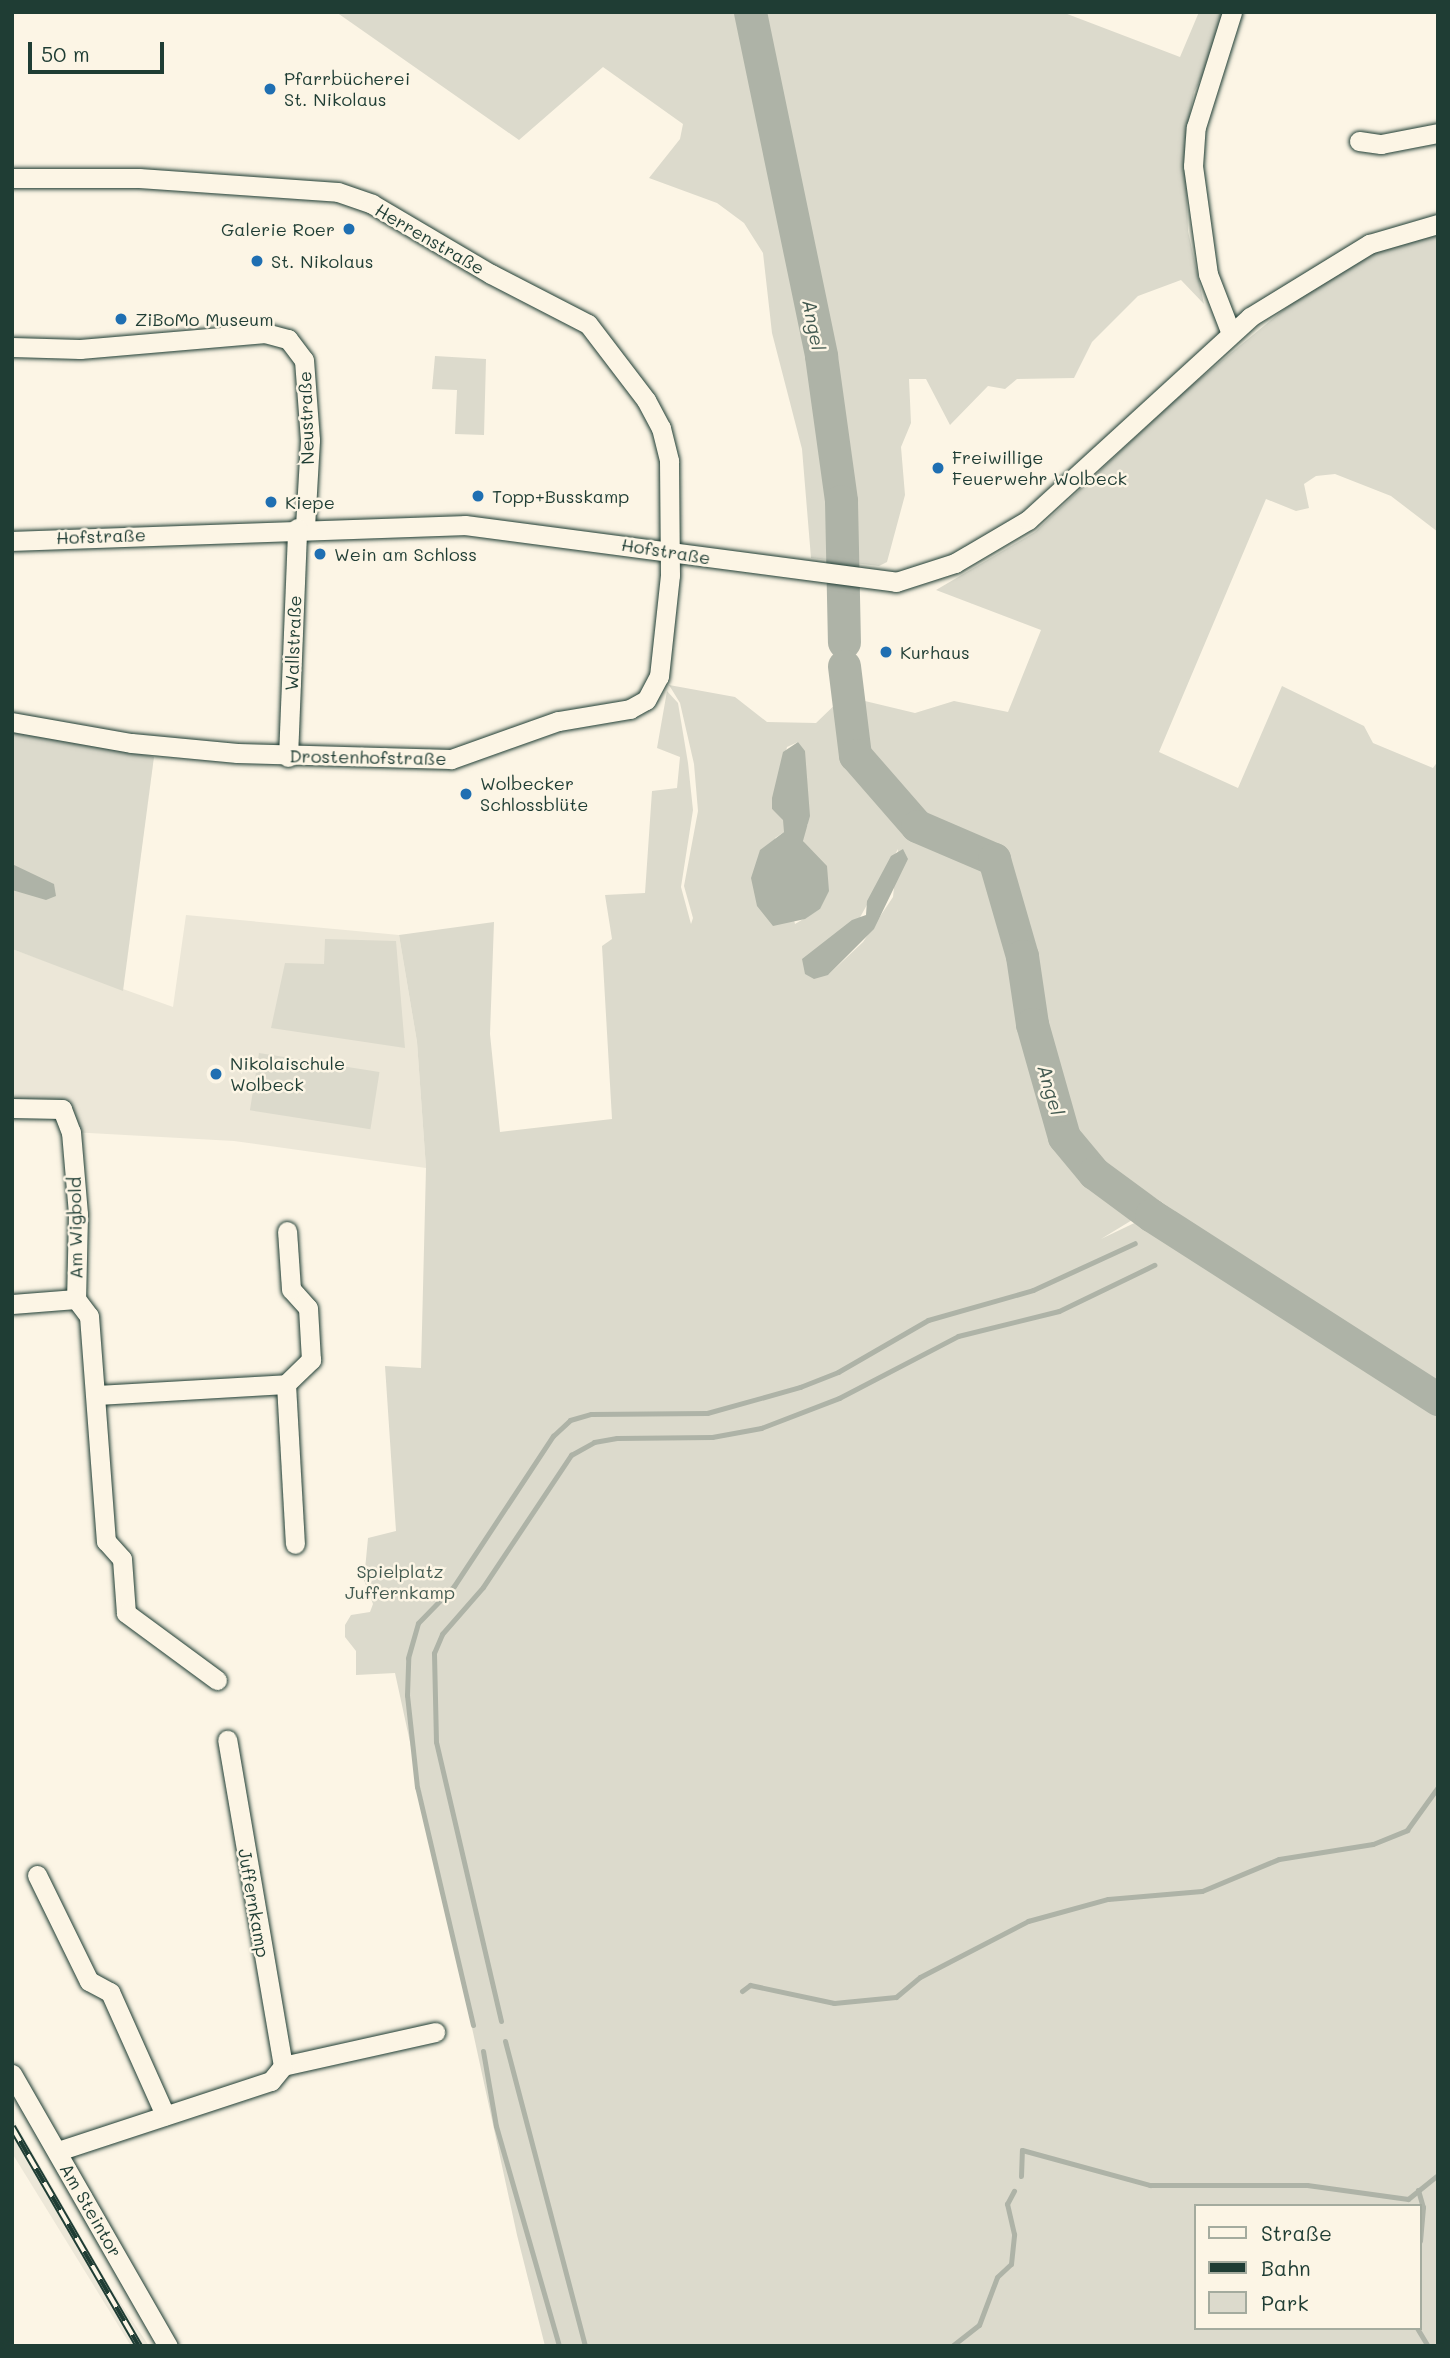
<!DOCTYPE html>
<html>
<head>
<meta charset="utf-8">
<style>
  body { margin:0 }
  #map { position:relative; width:1450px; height:2358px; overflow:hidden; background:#fcf5e5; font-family:Mali,sans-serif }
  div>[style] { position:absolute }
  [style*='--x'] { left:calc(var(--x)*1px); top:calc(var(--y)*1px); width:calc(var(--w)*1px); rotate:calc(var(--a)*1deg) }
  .built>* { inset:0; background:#ece7d8 }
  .green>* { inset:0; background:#dcdacc; transform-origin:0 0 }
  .water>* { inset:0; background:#aeb3a7 }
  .stream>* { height:5px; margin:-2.5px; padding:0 2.5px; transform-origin:2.5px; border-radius:2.5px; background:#aeb3a7 }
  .river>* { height:33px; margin:-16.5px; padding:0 16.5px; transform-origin:16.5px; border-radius:16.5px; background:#aeb3a7 }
  .roads { filter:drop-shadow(0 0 2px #1f3d34) drop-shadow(0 0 2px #1f3d34) }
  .minor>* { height:19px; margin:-9.5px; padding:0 9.5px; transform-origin:9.5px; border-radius:9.5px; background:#fcf5e5 }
  .rail>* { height:8px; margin-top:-4px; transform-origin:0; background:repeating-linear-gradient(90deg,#fcf5e5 0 16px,#1f3d34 0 32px); box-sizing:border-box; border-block:2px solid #1f3d34 }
  .dots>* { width:19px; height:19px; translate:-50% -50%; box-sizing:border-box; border:4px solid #fcf5e5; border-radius:50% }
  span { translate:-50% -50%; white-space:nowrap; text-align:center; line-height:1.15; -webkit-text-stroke:5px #fcf5e5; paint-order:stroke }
  .poi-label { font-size:18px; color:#1f3d34 }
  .left { translate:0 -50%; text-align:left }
  .right { translate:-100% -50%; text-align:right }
  .street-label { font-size:18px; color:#1f3d34 }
  .park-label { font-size:18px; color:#455c52 }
  .water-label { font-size:19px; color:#435a51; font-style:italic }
  .frame { position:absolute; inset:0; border:14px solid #1f3d34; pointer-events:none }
  .legend { position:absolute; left:1194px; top:2204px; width:228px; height:126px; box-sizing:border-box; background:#fcf5e5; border:2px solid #a4ab9e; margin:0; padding:9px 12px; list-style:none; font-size:21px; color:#1f3d34 }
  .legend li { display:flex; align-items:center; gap:14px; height:35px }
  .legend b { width:35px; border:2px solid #a4ab9e }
  .scale { position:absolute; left:28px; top:42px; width:136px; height:32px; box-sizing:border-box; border:4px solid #1f3d34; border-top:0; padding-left:9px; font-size:21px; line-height:24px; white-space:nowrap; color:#1f3d34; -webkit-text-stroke:5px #fcf5e5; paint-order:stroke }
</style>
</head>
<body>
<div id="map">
  <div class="built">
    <div style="clip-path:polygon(186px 915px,399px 935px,417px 1042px,426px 1168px,234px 1141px,71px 1132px,62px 1109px,12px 1108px,12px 949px,173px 1007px)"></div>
    <div style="clip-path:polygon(12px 2117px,110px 2287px,149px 2346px,131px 2346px,12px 2153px)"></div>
  </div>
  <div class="green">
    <div style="clip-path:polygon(336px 12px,1062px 12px,1180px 57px,1199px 12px,1226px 12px,1210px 62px,1194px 92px,1185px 143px,1188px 231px,1204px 304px,1181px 280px,1138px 296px,1092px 342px,1074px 378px,1017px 379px,1005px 389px,988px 386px,950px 425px,926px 379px,909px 379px,911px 423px,901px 447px,905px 495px,887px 562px,879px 566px,811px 558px,802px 449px,772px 333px,763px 253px,744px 223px,717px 203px,649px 178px,680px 139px,683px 124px,603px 67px,519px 140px)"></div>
    <div style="clip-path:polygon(evenodd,1438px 232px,1438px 532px,1391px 496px,1335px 474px,1316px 476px,1304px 484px,1309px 508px,1296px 511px,1266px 499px,1159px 752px,1238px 788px,1282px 686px,1364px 726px,1373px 743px,1433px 768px,1438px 761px,1438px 2346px,545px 2346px,517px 2235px,395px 1673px,356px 1675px,356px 1651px,345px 1637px,345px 1625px,351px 1615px,370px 1612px,373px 1604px,364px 1580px,368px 1538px,396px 1531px,385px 1366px,421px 1368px,426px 1168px,417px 1042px,399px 935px,494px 922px,490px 1034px,500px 1132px,612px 1119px,602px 946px,612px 939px,605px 895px,645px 893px,652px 791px,677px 788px,680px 757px,657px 748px,667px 691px,678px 703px,688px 763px,693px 810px,681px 887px,691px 924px,693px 918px,684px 886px,698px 811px,694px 764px,680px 703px,669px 685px,735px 697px,767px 722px,816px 723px,844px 696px,915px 713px,954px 701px,1008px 712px,1041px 630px,936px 590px,1035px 532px,1180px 395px,1310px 288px,1369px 253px,1438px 232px,798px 742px,808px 824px,802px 836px,820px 909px,795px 924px,775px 838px,784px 832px,784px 820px,772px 809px,787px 747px,798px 742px,1438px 232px,898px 849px,893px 897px,863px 942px,828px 975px,898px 849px,1438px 232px,1006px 858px,1030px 955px,1042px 1032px,1067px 1115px,1096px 1159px,1175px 1211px,1151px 1215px,1101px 1239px,1142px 1214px,1097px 1183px,1057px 1139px,991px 866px,1006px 858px,1438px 232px,1196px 2206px,1420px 2206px,1420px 2328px,1196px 2328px,1196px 2206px)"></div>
    <div style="clip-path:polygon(435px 356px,486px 359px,484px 435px,455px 434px,457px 390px,432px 389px)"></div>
    <div style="clip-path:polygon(12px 727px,154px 757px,123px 991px,12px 949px)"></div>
    <div style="clip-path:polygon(325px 939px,396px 941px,405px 1048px,271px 1028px,285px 963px,324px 964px)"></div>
    <div style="left:259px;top:1053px;width:122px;height:58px;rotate:9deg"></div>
  </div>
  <div class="water">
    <div style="clip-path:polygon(798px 742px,805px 751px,810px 816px,803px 841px,827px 866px,829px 891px,820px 909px,805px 919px,773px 926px,757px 906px,751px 878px,760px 850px,784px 832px,783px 820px,772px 809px,772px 798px,783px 752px)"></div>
    <div style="clip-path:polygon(903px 849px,908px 859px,874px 929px,828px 975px,814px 979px,805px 974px,802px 959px,852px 920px,866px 915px,867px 901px,891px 856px)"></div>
    <div style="clip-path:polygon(12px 864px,54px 884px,56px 896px,46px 900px,12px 890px)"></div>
  </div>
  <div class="stream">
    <div style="--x:1155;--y:1232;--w:13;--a:-45"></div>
    <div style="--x:1185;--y:1252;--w:14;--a:-36"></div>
    <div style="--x:742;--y:1991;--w:10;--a:-37"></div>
    <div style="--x:750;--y:1985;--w:86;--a:12.1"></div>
    <div style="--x:834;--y:2003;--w:62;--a:-5.5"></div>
    <div style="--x:896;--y:1997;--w:31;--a:-40"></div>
    <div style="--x:920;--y:1977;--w:122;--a:-27.4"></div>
    <div style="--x:1028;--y:1921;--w:83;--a:-15.4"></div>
    <div style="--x:1108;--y:1899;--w:94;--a:-4.9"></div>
    <div style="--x:1202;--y:1891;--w:83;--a:-22.6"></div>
    <div style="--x:1279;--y:1859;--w:95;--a:-9.1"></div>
    <div style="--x:1373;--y:1844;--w:37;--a:-22"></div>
    <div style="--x:1407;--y:1830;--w:53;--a:-54.2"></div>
    <div style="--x:501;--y:2021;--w:286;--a:-103.1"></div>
    <div style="--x:436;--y:1742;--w:89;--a:-91.3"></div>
    <div style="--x:434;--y:1653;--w:21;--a:-67"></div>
    <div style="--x:442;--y:1634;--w:62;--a:-48.9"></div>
    <div style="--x:483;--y:1587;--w:159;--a:-56.3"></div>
    <div style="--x:571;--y:1455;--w:26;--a:-29"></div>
    <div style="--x:594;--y:1442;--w:23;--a:-10"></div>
    <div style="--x:617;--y:1438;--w:95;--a:-0.6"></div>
    <div style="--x:712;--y:1437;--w:50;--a:-10.4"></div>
    <div style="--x:761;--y:1428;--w:84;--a:-21"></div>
    <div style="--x:839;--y:1398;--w:134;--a:-27.5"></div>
    <div style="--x:958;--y:1336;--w:104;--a:-13.9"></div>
    <div style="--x:1059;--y:1311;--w:106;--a:-25.8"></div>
    <div style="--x:473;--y:2025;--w:244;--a:-103.2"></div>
    <div style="--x:417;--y:1787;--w:93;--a:-96.2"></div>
    <div style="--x:407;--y:1695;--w:37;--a:-88"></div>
    <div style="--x:408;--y:1658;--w:36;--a:-74"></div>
    <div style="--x:418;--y:1623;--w:52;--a:-45.8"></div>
    <div style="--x:454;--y:1586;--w:180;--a:-56.6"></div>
    <div style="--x:553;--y:1436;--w:23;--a:-43"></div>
    <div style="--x:570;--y:1420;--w:22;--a:-16"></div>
    <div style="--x:591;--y:1414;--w:116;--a:-0.5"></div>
    <div style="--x:707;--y:1413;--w:97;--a:-15.6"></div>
    <div style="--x:800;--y:1387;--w:41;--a:-21.5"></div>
    <div style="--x:838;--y:1372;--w:104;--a:-30"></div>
    <div style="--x:928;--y:1320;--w:109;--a:-15.9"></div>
    <div style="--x:1033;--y:1290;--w:112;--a:-24.7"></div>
    <div style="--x:505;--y:2041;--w:315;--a:75.3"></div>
    <div style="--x:483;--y:2051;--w:76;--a:80.2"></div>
    <div style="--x:496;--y:2126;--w:229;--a:74"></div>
    <div style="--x:1021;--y:2176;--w:26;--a:-88"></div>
    <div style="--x:1022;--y:2150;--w:133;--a:15.3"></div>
    <div style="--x:1150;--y:2185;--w:157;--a:0"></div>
    <div style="--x:1307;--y:2185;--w:102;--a:7.9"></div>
    <div style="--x:1408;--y:2199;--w:38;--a:-39"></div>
    <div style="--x:1418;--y:2190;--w:18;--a:74"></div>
    <div style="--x:1423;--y:2207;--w:34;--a:95"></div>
    <div style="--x:1417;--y:2328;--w:21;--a:59"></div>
    <div style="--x:952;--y:2346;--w:34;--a:-38"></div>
    <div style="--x:979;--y:2325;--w:51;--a:-69.4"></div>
    <div style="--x:997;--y:2277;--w:19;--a:-43"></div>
    <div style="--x:1011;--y:2264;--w:30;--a:-84"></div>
    <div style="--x:1014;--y:2234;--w:31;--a:-103"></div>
    <div style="--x:1007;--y:2204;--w:15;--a:-62"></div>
  </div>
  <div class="river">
    <div style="--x:750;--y:12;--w:351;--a:78.3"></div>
    <div style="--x:821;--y:356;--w:146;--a:82.1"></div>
    <div style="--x:841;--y:501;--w:141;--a:88.8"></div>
    <div style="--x:844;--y:666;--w:90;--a:83"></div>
    <div style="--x:855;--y:755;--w:94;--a:48.9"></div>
    <div style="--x:917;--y:826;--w:84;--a:23.2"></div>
    <div style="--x:994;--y:859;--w:101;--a:73.9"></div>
    <div style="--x:1022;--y:956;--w:69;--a:81.6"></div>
    <div style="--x:1032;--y:1024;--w:117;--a:74.2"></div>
    <div style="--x:1064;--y:1137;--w:47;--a:50.2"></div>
    <div style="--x:1094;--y:1173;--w:71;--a:36.4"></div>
    <div style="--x:1151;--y:1215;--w:341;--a:32.7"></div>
  </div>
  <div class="roads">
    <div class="minor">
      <div style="--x:1359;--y:141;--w:22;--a:8"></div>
      <div style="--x:1381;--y:144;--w:58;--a:-10.9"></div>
      <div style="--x:12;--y:178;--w:127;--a:0"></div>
      <div style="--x:139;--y:178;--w:199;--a:4"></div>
      <div style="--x:338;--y:192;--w:36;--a:19"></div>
      <div style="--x:372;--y:204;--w:138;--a:30.5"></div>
      <div style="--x:491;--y:274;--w:109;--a:27.3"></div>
      <div style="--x:588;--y:324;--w:96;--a:52.7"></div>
      <div style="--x:646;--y:400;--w:32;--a:62"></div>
      <div style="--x:661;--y:428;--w:34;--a:76"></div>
      <div style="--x:669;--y:461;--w:114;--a:89.5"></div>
      <div style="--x:670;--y:575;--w:102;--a:96.2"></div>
      <div style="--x:659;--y:676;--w:27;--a:118"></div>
      <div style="--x:646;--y:700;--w:18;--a:151"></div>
      <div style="--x:630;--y:709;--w:73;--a:170.5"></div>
      <div style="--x:558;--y:721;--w:114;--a:160.4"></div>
      <div style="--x:451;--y:759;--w:214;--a:-178.4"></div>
      <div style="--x:237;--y:753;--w:106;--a:-174.6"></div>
      <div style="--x:131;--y:743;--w:121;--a:-170"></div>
      <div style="--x:1230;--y:331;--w:61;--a:-111.1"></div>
      <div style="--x:1208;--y:274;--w:109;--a:-97.9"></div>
      <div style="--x:1193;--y:166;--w:39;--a:-86"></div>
      <div style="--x:1196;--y:127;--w:121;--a:-72.6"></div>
      <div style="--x:12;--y:347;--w:68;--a:1.7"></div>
      <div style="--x:80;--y:349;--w:186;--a:-4.9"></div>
      <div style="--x:265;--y:333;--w:24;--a:15"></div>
      <div style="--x:288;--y:339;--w:26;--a:53"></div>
      <div style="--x:304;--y:360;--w:80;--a:85.7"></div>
      <div style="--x:310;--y:440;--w:88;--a:93.3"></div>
      <div style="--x:12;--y:541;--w:453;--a:-2"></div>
      <div style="--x:465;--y:525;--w:435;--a:7.5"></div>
      <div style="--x:896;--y:582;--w:62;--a:-17.9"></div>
      <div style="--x:955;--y:563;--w:85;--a:-30.5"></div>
      <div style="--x:1028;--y:520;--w:301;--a:-42.4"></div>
      <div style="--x:1250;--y:317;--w:140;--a:-31.5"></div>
      <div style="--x:1369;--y:244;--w:72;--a:-16.2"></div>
      <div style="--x:288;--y:757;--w:229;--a:-87.7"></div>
      <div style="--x:12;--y:1108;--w:50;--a:1.1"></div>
      <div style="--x:62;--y:1109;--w:25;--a:69"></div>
      <div style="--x:71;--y:1132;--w:82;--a:85.1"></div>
      <div style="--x:78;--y:1214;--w:85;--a:91.3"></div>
      <div style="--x:76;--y:1299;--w:21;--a:53"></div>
      <div style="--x:89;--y:1316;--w:226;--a:85.7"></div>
      <div style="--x:106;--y:1541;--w:24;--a:48"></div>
      <div style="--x:122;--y:1559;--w:54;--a:85.8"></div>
      <div style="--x:126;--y:1613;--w:113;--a:36.4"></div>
      <div style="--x:12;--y:1304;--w:64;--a:-4.5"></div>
      <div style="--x:286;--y:1384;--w:160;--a:86.8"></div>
      <div style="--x:97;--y:1395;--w:189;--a:-3.3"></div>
      <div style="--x:286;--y:1384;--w:35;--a:-44"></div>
      <div style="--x:311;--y:1360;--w:52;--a:-93.3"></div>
      <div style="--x:308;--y:1308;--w:25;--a:-132"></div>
      <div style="--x:291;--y:1289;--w:58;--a:-93.9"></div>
      <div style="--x:37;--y:1875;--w:118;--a:63.9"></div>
      <div style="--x:89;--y:1981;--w:24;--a:28"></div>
      <div style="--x:110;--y:1992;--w:135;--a:65.9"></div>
      <div style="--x:283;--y:2066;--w:156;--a:-12.6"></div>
      <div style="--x:12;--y:2074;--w:314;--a:60.2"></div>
      <div style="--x:58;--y:2151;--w:224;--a:-18.2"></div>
      <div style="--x:271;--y:2081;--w:19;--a:-51"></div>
      <div style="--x:283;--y:2066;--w:331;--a:-99.7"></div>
    </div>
  </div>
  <div class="rail">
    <div style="--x:12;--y:2127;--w:253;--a:59.9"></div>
  </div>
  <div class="dots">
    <div style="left:270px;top:89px;background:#1f6fb2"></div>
    <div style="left:349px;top:229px;background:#1f6fb2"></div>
    <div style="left:257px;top:261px;background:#1f6fb2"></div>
    <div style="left:121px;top:319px;background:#1f6fb2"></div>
    <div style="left:938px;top:468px;background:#1f6fb2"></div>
    <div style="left:478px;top:496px;background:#1f6fb2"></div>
    <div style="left:271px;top:502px;background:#1f6fb2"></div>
    <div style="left:320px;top:554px;background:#1f6fb2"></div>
    <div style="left:886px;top:652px;background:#1f6fb2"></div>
    <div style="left:466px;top:794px;background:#1f6fb2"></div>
    <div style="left:216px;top:1074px;background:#1f6fb2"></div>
  </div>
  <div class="poi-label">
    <span class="left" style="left:284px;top:89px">Pfarrbücherei<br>St. Nikolaus</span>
    <span class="right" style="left:335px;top:229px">Galerie Roer</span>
    <span class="left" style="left:271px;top:261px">St. Nikolaus</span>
    <span class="left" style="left:135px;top:319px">ZiBoMo Museum</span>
    <span class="left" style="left:952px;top:468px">Freiwillige<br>Feuerwehr Wolbeck</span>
    <span class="left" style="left:492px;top:496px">Topp+Busskamp</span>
    <span class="left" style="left:285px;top:502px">Kiepe</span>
    <span class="left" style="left:334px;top:554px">Wein am Schloss</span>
    <span class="left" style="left:900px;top:652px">Kurhaus</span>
    <span class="left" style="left:480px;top:794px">Wolbecker<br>Schlossblüte</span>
    <span class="left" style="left:230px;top:1074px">Nikolaischule<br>Wolbeck</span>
  </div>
  <div class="street-label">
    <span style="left:430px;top:239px;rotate:30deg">Herrenstraße</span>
    <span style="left:306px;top:418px;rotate:-92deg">Neustraße</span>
    <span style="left:101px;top:536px;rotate:-2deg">Hofstraße</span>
    <span style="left:666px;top:551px;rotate:9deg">Hofstraße</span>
    <span style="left:293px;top:643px;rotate:-88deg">Wallstraße</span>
    <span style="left:368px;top:757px;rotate:1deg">Drostenhofstraße</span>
    <span style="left:75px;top:1228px;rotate:-91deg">Am Wigbold</span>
    <span style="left:254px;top:1903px;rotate:80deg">Juffernkamp</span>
    <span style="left:91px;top:2210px;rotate:60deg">Am Steintor</span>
  </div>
  <div class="park-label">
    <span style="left:400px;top:1582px">Spielplatz<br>Juffernkamp</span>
  </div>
  <div class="water-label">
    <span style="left:814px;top:325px;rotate:79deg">Angel</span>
    <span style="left:1051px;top:1090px;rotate:74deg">Angel</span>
  </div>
  <div class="frame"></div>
  <ul class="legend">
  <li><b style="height:9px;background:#fcf5e5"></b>Straße</li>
  <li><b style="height:9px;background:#1f3d34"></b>Bahn</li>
  <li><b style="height:19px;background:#dcdacc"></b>Park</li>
  </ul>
  <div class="scale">50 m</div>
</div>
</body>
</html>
